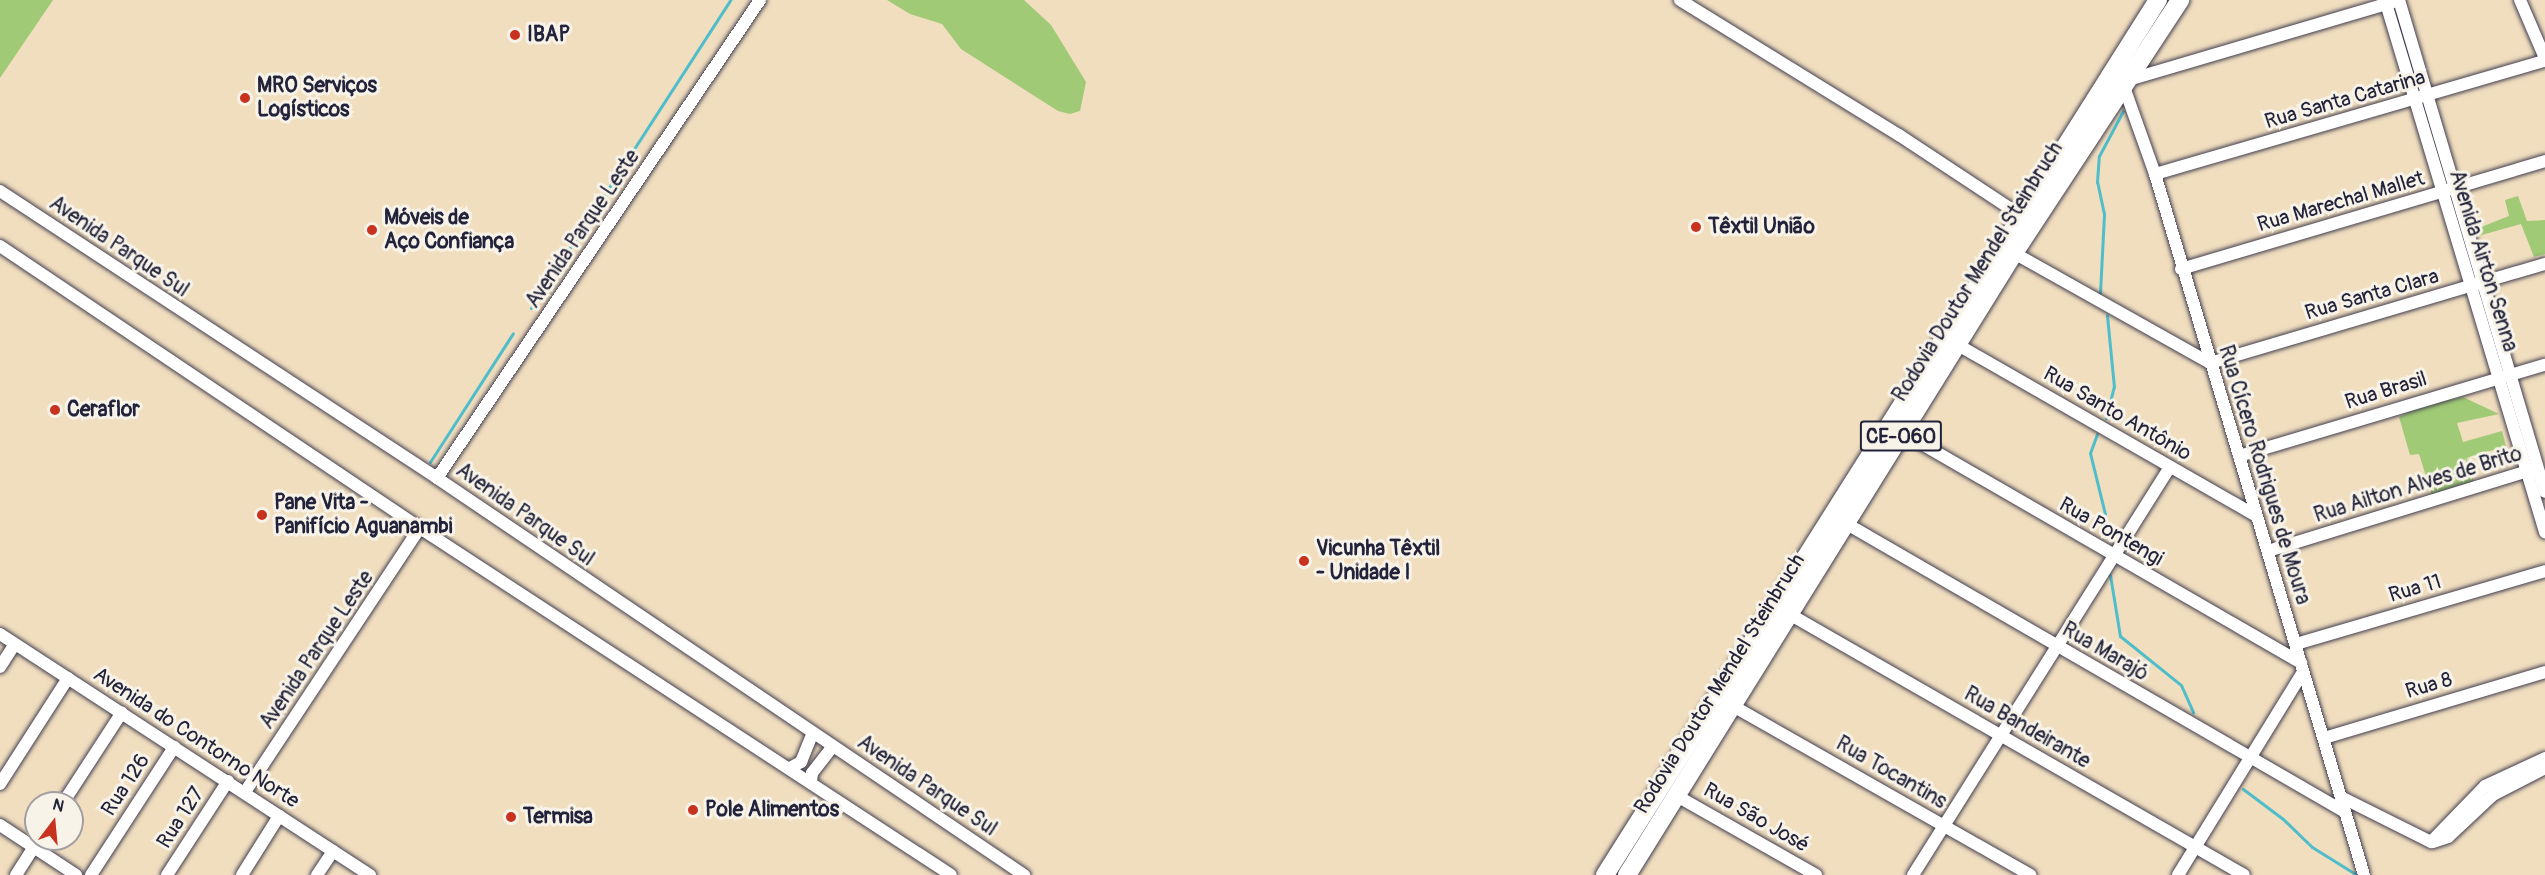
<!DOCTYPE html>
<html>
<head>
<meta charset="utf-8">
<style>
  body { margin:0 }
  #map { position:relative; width:2545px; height:875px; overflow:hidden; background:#f1debf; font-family:Pangolin,sans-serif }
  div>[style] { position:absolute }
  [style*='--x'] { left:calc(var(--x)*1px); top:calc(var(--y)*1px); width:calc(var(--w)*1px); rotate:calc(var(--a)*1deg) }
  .green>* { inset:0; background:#a0ca76 }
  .stream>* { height:3px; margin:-1.5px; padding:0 1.5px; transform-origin:1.5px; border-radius:1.5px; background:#50bdca }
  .roads { filter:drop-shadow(0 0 2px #413e4f) drop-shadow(0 0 2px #413e4f) }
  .minor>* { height:12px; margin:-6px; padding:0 6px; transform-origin:6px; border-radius:6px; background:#fff }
  .highway>* { height:18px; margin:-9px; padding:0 9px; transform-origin:9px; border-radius:9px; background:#fff }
  .dots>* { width:16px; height:16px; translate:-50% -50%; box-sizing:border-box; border:3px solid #f7f3e8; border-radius:50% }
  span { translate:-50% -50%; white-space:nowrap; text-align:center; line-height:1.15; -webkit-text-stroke:6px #f7f3e8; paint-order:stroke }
  .shield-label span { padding:2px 4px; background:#f7f3e8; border:2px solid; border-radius:4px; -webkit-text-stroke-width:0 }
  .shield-label { font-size:20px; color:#22223b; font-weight:700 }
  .poi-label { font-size:21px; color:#22223b; font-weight:700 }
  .left { translate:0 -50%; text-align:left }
  .street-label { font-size:21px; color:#22223b }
  .north { position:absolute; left:24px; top:791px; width:60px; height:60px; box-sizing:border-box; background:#f7f3e8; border:2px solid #a29fa3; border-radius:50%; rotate:16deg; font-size:16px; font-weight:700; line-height:24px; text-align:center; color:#22223b }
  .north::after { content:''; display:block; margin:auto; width:21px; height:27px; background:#c8321e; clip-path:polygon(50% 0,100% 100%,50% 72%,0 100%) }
</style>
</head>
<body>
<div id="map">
  <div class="green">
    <div style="clip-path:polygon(0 0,53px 0,0 78px)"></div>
    <div style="clip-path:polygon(887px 0,1024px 0,1051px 25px,1086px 82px,1080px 111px,1070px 114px,1058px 111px,961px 49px,942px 24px,910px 14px)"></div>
    <div style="clip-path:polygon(2518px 196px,2527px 221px,2545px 220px,2545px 254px,2534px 257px,2521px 224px,2478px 236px,2476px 229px,2509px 216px,2505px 200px)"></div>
    <div style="clip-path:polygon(2463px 397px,2499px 414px,2457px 423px,2463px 442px,2502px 431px,2506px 446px,2467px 458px,2474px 483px,2432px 495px,2419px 454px,2410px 455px,2399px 417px,2421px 406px)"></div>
  </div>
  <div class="stream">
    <div style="--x:2100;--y:293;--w:79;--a:-87.1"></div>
    <div style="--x:2104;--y:214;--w:33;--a:-102"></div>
    <div style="--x:2097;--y:182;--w:26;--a:-86"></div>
    <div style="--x:2099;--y:156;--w:51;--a:-61.9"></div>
    <div style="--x:531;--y:308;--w:367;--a:-57.1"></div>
    <div style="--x:2106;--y:418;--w:32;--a:-76"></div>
    <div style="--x:2114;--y:387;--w:72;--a:-95.6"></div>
    <div style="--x:2097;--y:434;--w:20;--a:110"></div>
    <div style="--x:2090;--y:453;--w:63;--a:76.2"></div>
    <div style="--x:430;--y:462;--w:153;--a:-57.2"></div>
    <div style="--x:2110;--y:575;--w:62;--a:80.7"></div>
    <div style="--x:2120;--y:636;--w:78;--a:38.8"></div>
    <div style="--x:2181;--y:685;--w:30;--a:66"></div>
    <div style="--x:2243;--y:789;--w:50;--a:36.9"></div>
    <div style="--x:2283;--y:819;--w:40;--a:44"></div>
    <div style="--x:2312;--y:847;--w:53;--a:31.9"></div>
  </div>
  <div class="roads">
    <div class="minor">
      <div style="--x:1680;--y:0;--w:257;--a:31.7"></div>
      <div style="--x:1899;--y:135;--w:145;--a:33.5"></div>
      <div style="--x:2385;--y:0;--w:556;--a:73.26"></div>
      <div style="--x:2399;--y:0;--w:513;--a:73.47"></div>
      <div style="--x:2520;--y:0;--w:63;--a:66.7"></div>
      <div style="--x:2128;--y:80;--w:276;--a:-16.4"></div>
      <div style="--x:2124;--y:87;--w:92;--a:70.4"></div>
      <div style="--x:2155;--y:174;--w:731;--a:73.4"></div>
      <div style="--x:2155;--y:174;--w:406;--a:-16.2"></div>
      <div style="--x:0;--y:191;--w:523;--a:33.29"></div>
      <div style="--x:437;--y:478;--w:709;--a:34.07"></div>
      <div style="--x:0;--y:246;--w:506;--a:33.88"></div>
      <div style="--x:420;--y:528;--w:634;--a:33.16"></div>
      <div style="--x:2014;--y:253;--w:225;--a:29.3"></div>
      <div style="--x:2210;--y:363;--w:349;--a:-16.5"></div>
      <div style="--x:2181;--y:269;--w:380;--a:-16.5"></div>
      <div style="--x:1958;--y:345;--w:344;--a:29.8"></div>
      <div style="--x:1903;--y:433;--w:460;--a:30"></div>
      <div style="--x:2239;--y:456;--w:319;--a:-16.6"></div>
      <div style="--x:437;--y:478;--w:577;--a:-55.95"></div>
      <div style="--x:1847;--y:524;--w:575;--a:30.04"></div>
      <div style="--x:2268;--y:551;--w:276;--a:-17.1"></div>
      <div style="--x:1791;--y:615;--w:522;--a:29.85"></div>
      <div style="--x:0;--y:634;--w:442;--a:33.1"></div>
      <div style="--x:2296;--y:644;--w:259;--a:-16.3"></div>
      <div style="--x:0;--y:667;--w:27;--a:-57"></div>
      <div style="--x:1733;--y:706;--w:342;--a:29.6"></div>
      <div style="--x:2324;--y:738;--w:231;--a:-16.6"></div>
      <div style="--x:790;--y:768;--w:13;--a:-29"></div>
      <div style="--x:801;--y:762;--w:31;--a:-68"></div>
      <div style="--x:811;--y:782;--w:9;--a:-84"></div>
      <div style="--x:812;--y:773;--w:34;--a:-52"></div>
      <div style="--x:0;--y:784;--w:126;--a:-57.3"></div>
      <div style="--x:245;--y:792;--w:317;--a:-56.5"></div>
      <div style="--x:1677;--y:796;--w:160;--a:29.6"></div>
      <div style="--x:2341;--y:797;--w:101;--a:26.6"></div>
      <div style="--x:63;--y:803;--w:108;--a:-57"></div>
      <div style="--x:0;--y:825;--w:91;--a:33.3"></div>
      <div style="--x:2431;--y:842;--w:78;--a:-46"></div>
      <div style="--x:2485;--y:786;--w:66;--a:-25"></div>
      <div style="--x:2433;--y:842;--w:16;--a:-18"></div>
      <div style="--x:2448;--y:837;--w:62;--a:-43"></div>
      <div style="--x:2493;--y:795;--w:59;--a:-27.4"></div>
      <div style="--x:16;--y:875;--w:43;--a:-57.4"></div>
      <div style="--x:91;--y:875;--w:153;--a:-57"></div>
      <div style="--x:167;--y:875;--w:112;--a:-57"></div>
      <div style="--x:242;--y:875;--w:70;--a:-57.9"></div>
      <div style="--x:317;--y:875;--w:29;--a:-56"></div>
      <div style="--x:1913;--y:875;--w:482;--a:-57.8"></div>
      <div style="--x:2178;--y:875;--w:238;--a:-58.4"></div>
    </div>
    <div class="highway">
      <div style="--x:1605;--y:875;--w:1035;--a:-57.71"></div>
      <div style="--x:1627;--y:875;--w:733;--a:-58.11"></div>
      <div style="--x:2014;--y:253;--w:303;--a:-56.7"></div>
    </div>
  </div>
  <div class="dots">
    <div style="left:515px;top:35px;background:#c8321e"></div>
    <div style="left:245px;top:98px;background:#c8321e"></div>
    <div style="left:1696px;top:227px;background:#c8321e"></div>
    <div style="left:372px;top:230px;background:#c8321e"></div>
    <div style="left:55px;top:410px;background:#c8321e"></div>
    <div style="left:262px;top:515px;background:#c8321e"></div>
    <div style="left:1304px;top:561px;background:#c8321e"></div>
    <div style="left:693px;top:810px;background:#c8321e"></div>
    <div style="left:511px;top:817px;background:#c8321e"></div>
  </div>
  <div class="shield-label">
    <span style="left:1901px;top:436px">CE-060</span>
  </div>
  <div class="poi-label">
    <span class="left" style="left:527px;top:35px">IBAP</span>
    <span class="left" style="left:257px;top:98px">MRO Serviços<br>Logísticos</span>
    <span class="left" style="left:384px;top:230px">Móveis de<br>Aço Confiança</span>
    <span class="left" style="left:1708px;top:227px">Têxtil União</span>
    <span class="left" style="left:67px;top:410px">Ceraflor</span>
    <span class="left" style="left:274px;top:515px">Pane Vita -<br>Panifício Aguanambi</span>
    <span class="left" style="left:1316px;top:561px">Vicunha Têxtil<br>- Unidade I</span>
    <span class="left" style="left:705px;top:810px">Pole Alimentos</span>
    <span class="left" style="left:523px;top:817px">Termisa</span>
  </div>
  <div class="street-label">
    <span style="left:2345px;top:100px;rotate:-16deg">Rua Santa Catarina</span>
    <span style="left:2341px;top:202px;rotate:-16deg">Rua Marechal Mallet</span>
    <span style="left:583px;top:229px;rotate:-56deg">Avenida Parque Leste</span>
    <span style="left:119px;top:247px;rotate:34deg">Avenida Parque Sul</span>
    <span style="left:2483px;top:261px;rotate:73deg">Avenida Airton Senna</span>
    <span style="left:1978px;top:272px;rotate:-58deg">Rodovia Doutor Mendel Steinbruch</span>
    <span style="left:2372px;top:295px;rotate:-16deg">Rua Santa Clara</span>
    <span style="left:2386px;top:391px;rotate:-17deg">Rua Brasil</span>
    <span style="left:2117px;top:414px;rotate:30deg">Rua Santo Antônio</span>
    <span style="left:2264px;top:475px;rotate:73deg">Rua Cícero Rodrigues de Moura</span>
    <span style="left:2418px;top:485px;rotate:-17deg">Rua Ailton Alves de Brito</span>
    <span style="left:525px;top:515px;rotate:35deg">Avenida Parque Sul</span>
    <span style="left:2111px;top:532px;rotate:30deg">Rua Pontengi</span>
    <span style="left:2415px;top:589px;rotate:-16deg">Rua 11</span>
    <span style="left:317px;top:650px;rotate:-56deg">Avenida Parque Leste</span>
    <span style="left:2105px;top:652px;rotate:30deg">Rua Marajó</span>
    <span style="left:1720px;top:684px;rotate:-58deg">Rodovia Doutor Mendel Steinbruch</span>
    <span style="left:2429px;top:686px;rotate:-16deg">Rua 8</span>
    <span style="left:2027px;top:728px;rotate:30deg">Rua Bandeirante</span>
    <span style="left:196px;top:738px;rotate:33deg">Avenida do Contorno Norte</span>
    <span style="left:1891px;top:773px;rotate:30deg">Rua Tocantins</span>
    <span style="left:126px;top:785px;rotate:-57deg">Rua 126</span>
    <span style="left:927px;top:786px;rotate:34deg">Avenida Parque Sul</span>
    <span style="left:181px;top:818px;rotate:-57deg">Rua 127</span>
    <span style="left:1756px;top:818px;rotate:30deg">Rua São José</span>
  </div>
  <div class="north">N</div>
</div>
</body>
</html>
